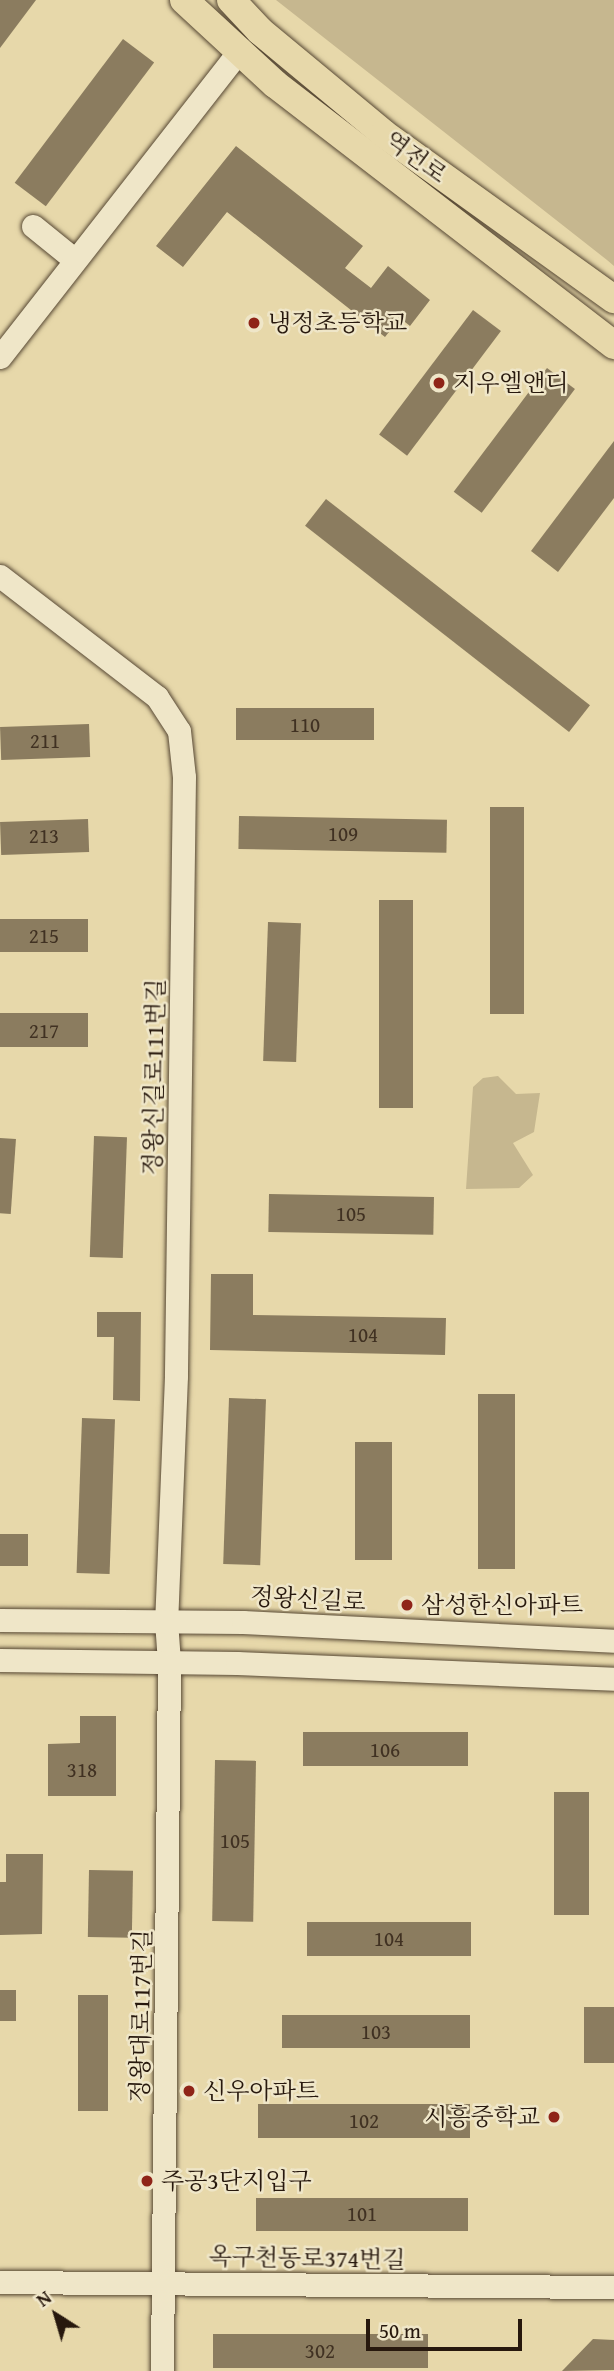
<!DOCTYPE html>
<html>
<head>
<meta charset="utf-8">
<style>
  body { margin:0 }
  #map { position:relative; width:614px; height:2371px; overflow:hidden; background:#e7d8aa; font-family:"Gentium Book Plus","Noto Serif KR",serif }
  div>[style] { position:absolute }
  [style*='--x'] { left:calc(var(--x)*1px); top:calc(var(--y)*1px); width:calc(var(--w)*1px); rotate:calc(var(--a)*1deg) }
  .green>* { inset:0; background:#c6b78f }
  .building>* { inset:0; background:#8b7c5f; transform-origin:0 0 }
  .roads { filter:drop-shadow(0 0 2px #574834) drop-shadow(0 0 2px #574834) }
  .minor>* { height:23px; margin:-11.5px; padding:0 11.5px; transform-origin:11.5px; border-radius:11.5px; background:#efe6c8 }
  .major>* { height:28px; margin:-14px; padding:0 14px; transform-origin:14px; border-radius:14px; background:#e7d8aa }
  .dots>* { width:19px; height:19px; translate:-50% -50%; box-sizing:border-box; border:4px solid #efe6c8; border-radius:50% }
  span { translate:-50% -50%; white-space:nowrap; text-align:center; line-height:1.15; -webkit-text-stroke:5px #efe6c8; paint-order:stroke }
  .number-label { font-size:21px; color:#403122 }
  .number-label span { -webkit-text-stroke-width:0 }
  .street-label { font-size:24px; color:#27180d }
  .poi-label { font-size:24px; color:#27180d }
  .left { translate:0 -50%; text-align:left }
  .right { translate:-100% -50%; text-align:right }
  .north { position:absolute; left:21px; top:2280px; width:70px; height:70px; -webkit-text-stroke:5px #efe6c8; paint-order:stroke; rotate:323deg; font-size:19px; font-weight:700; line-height:28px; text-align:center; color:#27180d }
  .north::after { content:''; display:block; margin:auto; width:24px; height:32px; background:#27180d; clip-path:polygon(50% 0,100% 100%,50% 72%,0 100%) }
  .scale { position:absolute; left:366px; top:2319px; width:156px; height:32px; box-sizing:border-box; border:4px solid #27180d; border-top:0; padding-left:9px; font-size:21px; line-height:24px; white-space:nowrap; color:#27180d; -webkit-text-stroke:5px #efe6c8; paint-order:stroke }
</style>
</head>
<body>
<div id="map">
  <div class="green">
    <div style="clip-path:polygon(276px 0,614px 0,614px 266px,607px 260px)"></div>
    <div style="clip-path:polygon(498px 1076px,516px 1094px,540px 1093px,534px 1132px,513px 1143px,533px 1175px,519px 1188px,466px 1189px,473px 1087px,483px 1078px)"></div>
  </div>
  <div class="building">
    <div style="clip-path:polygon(0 0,36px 0,0 48px)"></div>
    <div style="left:123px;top:39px;width:39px;height:180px;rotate:37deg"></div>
    <div style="clip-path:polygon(236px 146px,363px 246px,345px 268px,371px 288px,388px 266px,430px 300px,410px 326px,400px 318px,385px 337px,227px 212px,183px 267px,156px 246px)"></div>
    <div style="left:473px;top:310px;width:35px;height:156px;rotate:37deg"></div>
    <div style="left:547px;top:368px;width:35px;height:155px;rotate:37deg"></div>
    <div style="clip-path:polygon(614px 441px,614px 498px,558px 572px,531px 551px)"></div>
    <div style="left:326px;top:499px;width:335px;height:34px;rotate:38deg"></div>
    <div style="left:236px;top:708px;width:138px;height:32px"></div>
    <div style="left:89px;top:724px;width:33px;height:89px;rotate:88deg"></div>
    <div style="left:490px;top:807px;width:34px;height:207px"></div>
    <div style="left:239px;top:816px;width:208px;height:33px;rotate:1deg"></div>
    <div style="left:88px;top:819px;width:33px;height:88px;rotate:88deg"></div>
    <div style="left:379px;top:900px;width:34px;height:208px"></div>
    <div style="left:88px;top:919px;width:33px;height:88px;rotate:90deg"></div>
    <div style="left:268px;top:922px;width:33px;height:139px;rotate:2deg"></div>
    <div style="left:88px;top:1013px;width:34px;height:88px;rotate:90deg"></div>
    <div style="left:94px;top:1136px;width:33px;height:121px;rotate:2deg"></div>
    <div style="left:0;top:1138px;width:16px;height:75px;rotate:4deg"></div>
    <div style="left:269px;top:1194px;width:165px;height:38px;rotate:1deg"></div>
    <div style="clip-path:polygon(211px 1274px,253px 1274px,253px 1315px,446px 1318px,445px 1355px,210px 1350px)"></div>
    <div style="clip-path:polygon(97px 1312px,141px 1312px,140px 1401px,113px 1400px,114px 1337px,97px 1337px)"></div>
    <div style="left:478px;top:1394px;width:37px;height:175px"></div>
    <div style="left:229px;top:1398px;width:37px;height:166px;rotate:2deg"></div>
    <div style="left:82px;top:1418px;width:33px;height:155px;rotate:2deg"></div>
    <div style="left:355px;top:1442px;width:37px;height:118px"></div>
    <div style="left:0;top:1534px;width:28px;height:32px"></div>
    <div style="clip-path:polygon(80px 1716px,116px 1716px,116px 1796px,48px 1796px,48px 1744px,80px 1743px)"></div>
    <div style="left:303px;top:1732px;width:165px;height:34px"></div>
    <div style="left:215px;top:1760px;width:41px;height:161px;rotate:1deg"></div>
    <div style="left:554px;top:1792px;width:35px;height:123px"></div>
    <div style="clip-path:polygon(6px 1854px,43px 1854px,42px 1934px,0 1935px,0 1882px,6px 1882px)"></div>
    <div style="left:89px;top:1870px;width:44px;height:67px;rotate:1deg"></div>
    <div style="left:307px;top:1922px;width:164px;height:34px"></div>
    <div style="left:16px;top:1990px;width:31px;height:16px;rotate:90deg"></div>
    <div style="left:78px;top:1995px;width:30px;height:116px"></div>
    <div style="left:584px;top:2007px;width:30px;height:56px"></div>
    <div style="left:282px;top:2015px;width:188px;height:33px"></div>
    <div style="left:258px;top:2104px;width:212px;height:34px"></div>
    <div style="left:256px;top:2198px;width:212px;height:33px"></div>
    <div style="left:213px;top:2334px;width:215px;height:34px"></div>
    <div style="clip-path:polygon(593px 2339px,614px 2340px,614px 2370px,562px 2371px)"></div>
  </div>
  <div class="roads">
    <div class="minor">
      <div style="--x:33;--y:226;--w:54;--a:39"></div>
      <div style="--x:0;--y:357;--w:388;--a:-52"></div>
      <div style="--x:0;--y:576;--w:198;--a:37.6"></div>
      <div style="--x:157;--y:697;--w:40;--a:57.1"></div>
      <div style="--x:179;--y:731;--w:46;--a:83.8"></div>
      <div style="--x:184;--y:777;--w:599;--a:90.77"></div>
      <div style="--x:176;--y:1376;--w:245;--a:92.3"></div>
      <div style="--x:166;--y:1621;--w:41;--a:85.8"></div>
      <div style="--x:169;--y:1662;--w:709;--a:90.57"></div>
      <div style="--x:0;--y:1620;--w:243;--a:0.5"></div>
      <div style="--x:243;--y:1622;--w:371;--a:2.9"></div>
      <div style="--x:0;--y:1660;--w:237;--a:0.7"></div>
      <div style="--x:237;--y:1663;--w:377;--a:2.4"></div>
      <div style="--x:0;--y:2282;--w:614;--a:0.47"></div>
    </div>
    <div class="major">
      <div style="--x:184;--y:0;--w:124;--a:42.7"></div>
      <div style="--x:275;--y:84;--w:428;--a:37.6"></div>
      <div style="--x:231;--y:0;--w:42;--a:46.9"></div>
      <div style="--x:260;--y:31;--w:161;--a:39.7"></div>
      <div style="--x:384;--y:134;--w:283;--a:35.7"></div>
    </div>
  </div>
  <div class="dots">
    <div style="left:254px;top:323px;background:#8f2418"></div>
    <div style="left:439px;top:383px;background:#8f2418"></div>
    <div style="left:407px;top:1605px;background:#8f2418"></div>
    <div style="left:189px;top:2091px;background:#8f2418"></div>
    <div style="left:554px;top:2117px;background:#8f2418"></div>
    <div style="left:147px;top:2181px;background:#8f2418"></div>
  </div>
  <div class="number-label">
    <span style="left:305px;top:725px">110</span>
    <span style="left:45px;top:741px">211</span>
    <span style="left:343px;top:834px">109</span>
    <span style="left:44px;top:836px">213</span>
    <span style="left:44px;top:936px">215</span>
    <span style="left:44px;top:1031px">217</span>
    <span style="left:351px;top:1214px">105</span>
    <span style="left:363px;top:1335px">104</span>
    <span style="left:385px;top:1750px">106</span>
    <span style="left:82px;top:1770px">318</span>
    <span style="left:235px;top:1841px">105</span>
    <span style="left:389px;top:1939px">104</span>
    <span style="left:376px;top:2032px">103</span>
    <span style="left:364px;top:2121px">102</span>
    <span style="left:362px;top:2214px">101</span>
    <span style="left:320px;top:2351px">302</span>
  </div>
  <div class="street-label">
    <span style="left:416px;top:157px;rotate:36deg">역전로</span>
    <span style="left:154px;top:1077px;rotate:-89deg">정왕신길로111번길</span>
    <span style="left:308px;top:1599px;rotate:3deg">정왕신길로</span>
    <span style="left:141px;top:2016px;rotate:-89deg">정왕대로117번길</span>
    <span style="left:307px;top:2258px;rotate:1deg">옥구천동로374번길</span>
  </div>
  <div class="poi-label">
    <span class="left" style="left:268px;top:323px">냉정초등학교</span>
    <span class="left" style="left:453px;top:383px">지우엘앤디</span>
    <span class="left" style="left:421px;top:1605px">삼성한신아파트</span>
    <span class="left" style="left:203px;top:2091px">신우아파트</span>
    <span class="right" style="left:540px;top:2117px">시흥중학교</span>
    <span class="left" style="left:161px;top:2181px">주공3단지입구</span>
  </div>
  <div class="north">N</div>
  <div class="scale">50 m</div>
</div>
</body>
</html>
